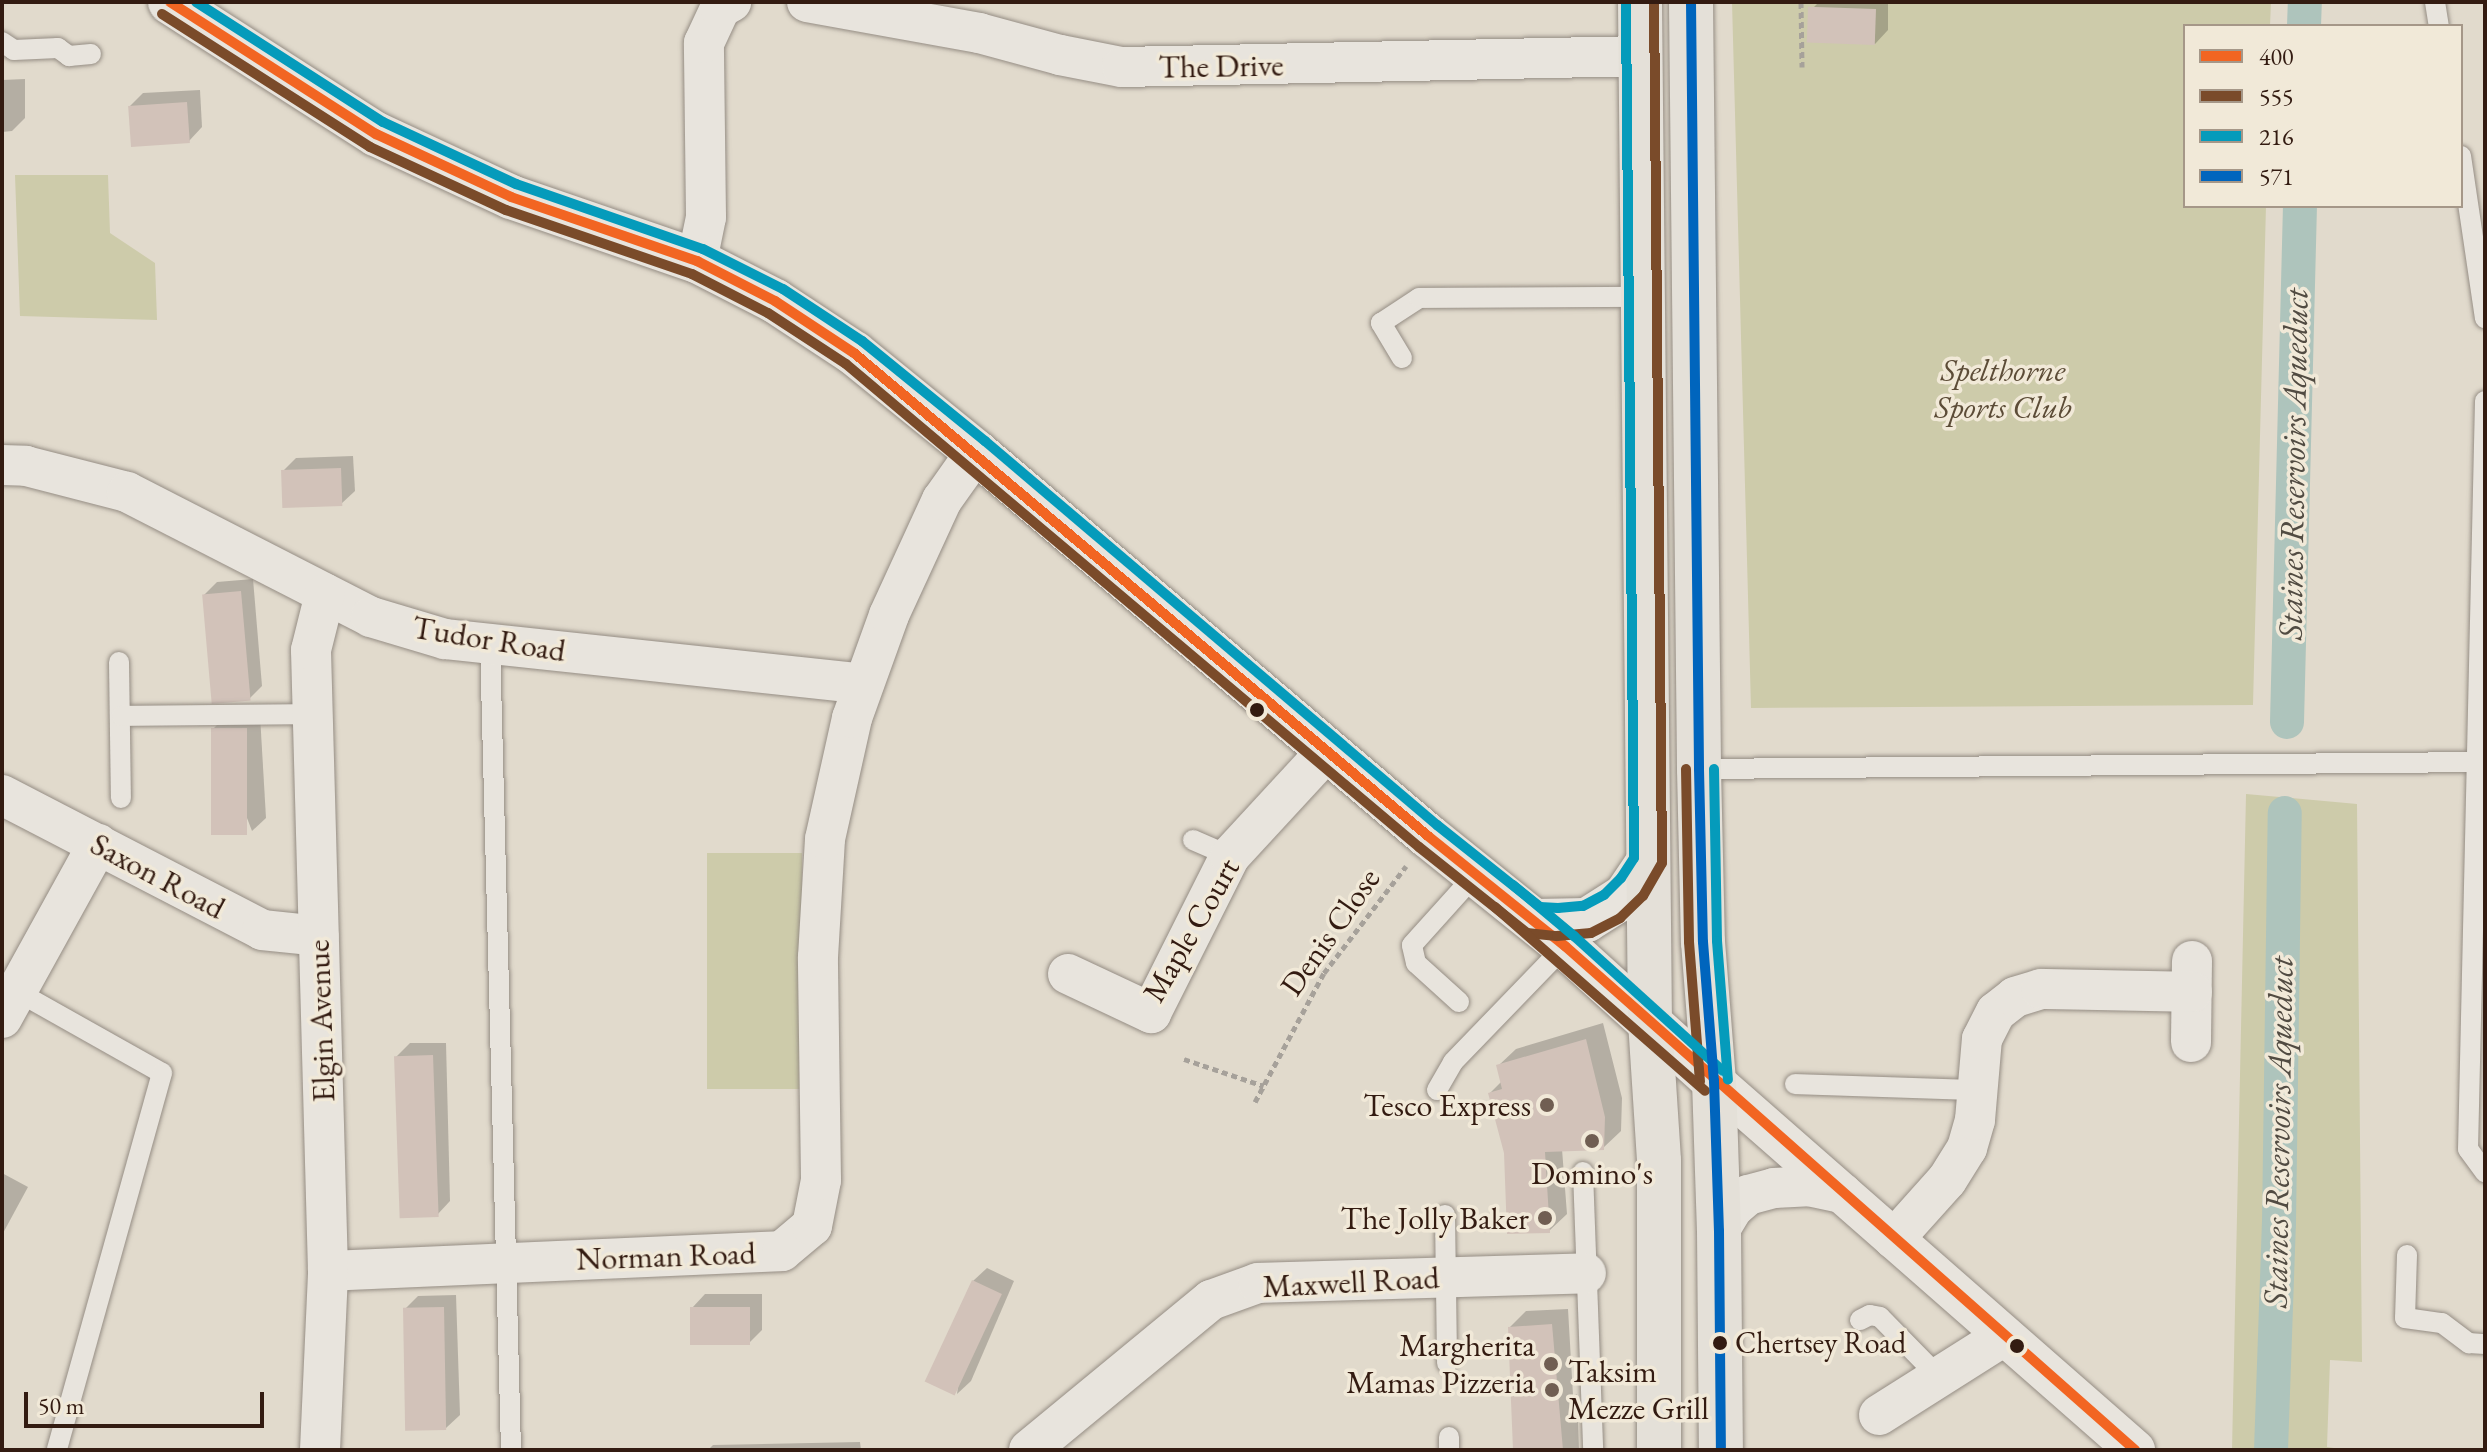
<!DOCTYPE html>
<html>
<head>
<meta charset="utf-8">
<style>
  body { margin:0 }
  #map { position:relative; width:2487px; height:1452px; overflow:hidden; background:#e1dacc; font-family:"EB Garamond",serif }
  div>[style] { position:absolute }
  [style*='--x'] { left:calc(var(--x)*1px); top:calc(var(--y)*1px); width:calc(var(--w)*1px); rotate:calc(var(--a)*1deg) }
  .green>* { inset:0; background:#cdcbaa; transform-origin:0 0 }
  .shadow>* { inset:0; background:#0003 }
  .canal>* { height:34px; margin:-17px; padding:0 17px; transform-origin:17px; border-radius:17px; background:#aec4bc }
  .building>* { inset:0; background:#d2c2b9; transform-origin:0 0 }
  .path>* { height:5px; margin-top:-2.5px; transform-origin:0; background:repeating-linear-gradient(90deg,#a6a19a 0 6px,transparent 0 10px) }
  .roads { filter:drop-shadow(0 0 2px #958d84) drop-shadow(0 0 2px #958d84) }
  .lane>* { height:20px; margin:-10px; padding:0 10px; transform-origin:10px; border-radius:10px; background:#e8e4dd }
  .street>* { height:40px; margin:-20px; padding:0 20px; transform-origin:20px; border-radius:20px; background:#e8e4dd }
  .secondary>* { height:44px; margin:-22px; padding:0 22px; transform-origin:22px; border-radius:22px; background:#e8e4dd }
  .highway>* { height:44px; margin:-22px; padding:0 22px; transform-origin:22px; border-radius:22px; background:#e4e0d8 }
  .bus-1>* { height:10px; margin:-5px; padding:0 5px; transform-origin:5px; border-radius:5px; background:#f26522 }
  .bus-2>* { height:10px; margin:-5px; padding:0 5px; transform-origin:5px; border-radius:5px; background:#7a4b2a }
  .bus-3>* { height:10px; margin:-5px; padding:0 5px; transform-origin:5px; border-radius:5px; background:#059bbb }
  .bus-4>* { height:10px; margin:-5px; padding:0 5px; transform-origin:5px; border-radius:5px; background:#0065bd }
  .dots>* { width:22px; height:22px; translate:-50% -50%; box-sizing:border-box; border:4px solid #f1e9d8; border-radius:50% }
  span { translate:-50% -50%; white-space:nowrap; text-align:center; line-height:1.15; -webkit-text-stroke:7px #f1e9d8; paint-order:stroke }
  .bus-label { font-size:30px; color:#331b11 }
  .left { translate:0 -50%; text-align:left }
  .street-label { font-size:32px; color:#331b11 }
  .park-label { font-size:32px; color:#5c4c37; font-style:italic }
  .poi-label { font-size:32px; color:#331b11 }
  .right { translate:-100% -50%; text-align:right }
  .water-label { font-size:34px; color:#514b42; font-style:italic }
  .frame { position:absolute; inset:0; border:4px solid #331b11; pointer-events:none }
  .legend { position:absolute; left:2183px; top:24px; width:280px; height:184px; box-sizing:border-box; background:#f1e9d8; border:2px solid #a59788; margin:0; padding:10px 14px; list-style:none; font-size:24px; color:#331b11 }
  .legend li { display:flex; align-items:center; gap:16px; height:40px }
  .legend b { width:40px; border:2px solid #a59788 }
  .scale { position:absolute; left:24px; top:1392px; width:240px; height:36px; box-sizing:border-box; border:4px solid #331b11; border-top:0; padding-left:10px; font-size:24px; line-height:28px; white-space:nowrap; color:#331b11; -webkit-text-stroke:6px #f1e9d8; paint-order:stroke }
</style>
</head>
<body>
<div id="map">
  <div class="green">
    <div style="clip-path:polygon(1732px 2px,2271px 2px,2270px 26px,2185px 26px,2185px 206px,2266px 206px,2253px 705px,1751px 708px)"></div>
    <div style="clip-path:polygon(15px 175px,108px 175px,110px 233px,155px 263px,157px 320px,20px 316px)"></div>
    <div style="clip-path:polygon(2246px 794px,2357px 804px,2362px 1362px,2330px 1360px,2327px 1447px,2348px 1450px,2232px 1450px)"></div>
    <div style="left:802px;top:853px;width:236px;height:95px;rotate:90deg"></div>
  </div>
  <div class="shadow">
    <div style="clip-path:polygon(1819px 2px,1888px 2px,1888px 30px,1875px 44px,1810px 11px)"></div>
    <div style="clip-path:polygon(25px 79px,25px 118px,12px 131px,2px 132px,2px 80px)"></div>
    <div style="clip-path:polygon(200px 90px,202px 127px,189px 141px,130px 106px,143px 93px)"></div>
    <div style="clip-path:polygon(353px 456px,355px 491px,341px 504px,283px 471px,296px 458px)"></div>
    <div style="clip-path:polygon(253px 579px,262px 686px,249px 699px,204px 595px,217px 582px)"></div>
    <div style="clip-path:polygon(260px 715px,266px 818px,252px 831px,213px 729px,226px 716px)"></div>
    <div style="clip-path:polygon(1603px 1023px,1622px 1098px,1621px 1131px,1603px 1148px,1562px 1149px,1567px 1214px,1549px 1231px,1506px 1153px,1490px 1093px,1502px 1081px,1498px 1066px,1516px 1049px)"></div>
    <div style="clip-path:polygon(410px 1043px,446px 1043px,450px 1201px,437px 1215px,396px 1057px)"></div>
    <div style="clip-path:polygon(2px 1173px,28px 1187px,2px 1235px)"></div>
    <div style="clip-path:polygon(987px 1268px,1014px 1281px,971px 1381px,957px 1394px,973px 1281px)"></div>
    <div style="clip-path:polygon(705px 1294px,762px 1294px,762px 1330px,749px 1343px,692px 1308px)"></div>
    <div style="clip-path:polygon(456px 1295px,460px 1415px,446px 1428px,405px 1309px,418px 1296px)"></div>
    <div style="clip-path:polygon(1568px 1309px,1573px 1395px,1577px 1394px,1579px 1450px,1514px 1450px,1510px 1327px,1526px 1311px)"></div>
    <div style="clip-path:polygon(860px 1442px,861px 1450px,708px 1450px,713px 1445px)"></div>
  </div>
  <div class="canal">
    <div style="--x:2304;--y:26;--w:24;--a:-88"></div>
    <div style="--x:2287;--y:722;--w:516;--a:-88.56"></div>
    <div style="--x:2271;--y:1450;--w:227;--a:-88"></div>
    <div style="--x:2279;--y:1223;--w:410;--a:-89.2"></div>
  </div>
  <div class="building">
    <div style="left:1876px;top:9px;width:36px;height:68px;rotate:92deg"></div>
    <div style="left:187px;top:102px;width:41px;height:59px;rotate:86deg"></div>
    <div style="left:341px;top:468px;width:38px;height:60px;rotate:88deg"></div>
    <div style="left:241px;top:591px;width:110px;height:39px;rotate:85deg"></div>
    <div style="left:211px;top:728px;width:36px;height:107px"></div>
    <div style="clip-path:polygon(1586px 1039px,1605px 1117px,1604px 1150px,1545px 1152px,1550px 1233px,1507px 1234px,1504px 1153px,1488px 1093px,1502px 1089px,1496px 1065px)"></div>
    <div style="left:433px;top:1055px;width:162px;height:39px;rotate:88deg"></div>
    <div style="left:972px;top:1280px;width:33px;height:112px;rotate:25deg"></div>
    <div style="left:444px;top:1307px;width:123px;height:41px;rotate:89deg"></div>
    <div style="left:690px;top:1307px;width:60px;height:38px"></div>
    <div style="clip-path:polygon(1552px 1324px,1563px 1450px,1513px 1450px,1508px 1327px)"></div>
  </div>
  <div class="path">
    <div style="--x:1801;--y:2;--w:65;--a:89.1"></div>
    <div style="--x:1184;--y:1059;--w:84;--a:18.6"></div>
    <div style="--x:1255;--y:1102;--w:146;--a:-61.9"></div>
    <div style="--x:1324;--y:973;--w:135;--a:-52.5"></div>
  </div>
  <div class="roads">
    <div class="lane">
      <div style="--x:2435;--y:2;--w:24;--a:81"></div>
      <div style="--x:2;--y:42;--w:14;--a:34"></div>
      <div style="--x:14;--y:50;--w:44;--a:-2.6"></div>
      <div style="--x:58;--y:48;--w:14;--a:36"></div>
      <div style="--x:69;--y:56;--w:22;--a:-5"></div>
      <div style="--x:2461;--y:156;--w:164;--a:81.6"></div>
      <div style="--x:1402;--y:358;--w:41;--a:-121"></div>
      <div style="--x:1381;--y:323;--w:45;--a:-33.3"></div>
      <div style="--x:1419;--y:298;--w:224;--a:-0.3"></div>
      <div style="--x:2485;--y:401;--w:748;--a:91.3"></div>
      <div style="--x:2468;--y:1149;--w:29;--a:54"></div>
      <div style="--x:490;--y:643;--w:807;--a:88.51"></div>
      <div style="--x:119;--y:662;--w:136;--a:89.2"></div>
      <div style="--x:122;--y:716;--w:191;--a:-0.6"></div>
      <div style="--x:1699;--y:769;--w:786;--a:-0.51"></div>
      <div style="--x:1193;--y:840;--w:40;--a:23.4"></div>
      <div style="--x:11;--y:988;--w:173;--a:29.4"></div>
      <div style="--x:162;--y:1073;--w:391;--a:105.6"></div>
      <div style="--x:1459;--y:1002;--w:58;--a:-137.8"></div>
      <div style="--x:1416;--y:963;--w:18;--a:-103"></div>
      <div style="--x:1412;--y:945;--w:96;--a:-48"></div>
      <div style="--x:1795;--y:1084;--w:183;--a:1.9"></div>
      <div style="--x:1437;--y:1090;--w:32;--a:-60"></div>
      <div style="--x:1453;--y:1062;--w:161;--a:-46"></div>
      <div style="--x:1583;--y:1172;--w:278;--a:87.9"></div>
      <div style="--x:1445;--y:1215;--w:148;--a:89.2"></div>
      <div style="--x:2407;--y:1255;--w:63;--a:91.8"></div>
      <div style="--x:2405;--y:1318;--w:37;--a:8"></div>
      <div style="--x:2442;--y:1323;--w:34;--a:37"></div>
      <div style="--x:2469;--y:1343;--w:16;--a:4"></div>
      <div style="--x:1860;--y:1320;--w:11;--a:-27"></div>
      <div style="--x:1870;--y:1315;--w:10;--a:11"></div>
      <div style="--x:1880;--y:1317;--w:84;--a:45.5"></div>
      <div style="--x:1449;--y:1437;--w:13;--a:90"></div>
    </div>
    <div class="street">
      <div style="--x:807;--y:2;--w:175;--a:10.2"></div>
      <div style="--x:979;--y:33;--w:84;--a:15.2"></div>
      <div style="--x:1060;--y:55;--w:63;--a:11"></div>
      <div style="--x:1122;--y:67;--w:519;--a:-1.21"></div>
      <div style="--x:697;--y:261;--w:45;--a:-78.4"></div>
      <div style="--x:706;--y:217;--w:174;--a:-90.7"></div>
      <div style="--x:704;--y:43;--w:38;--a:-65"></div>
      <div style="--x:720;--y:8;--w:13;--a:-29"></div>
      <div style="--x:2;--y:465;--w:24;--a:2"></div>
      <div style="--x:26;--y:466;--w:104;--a:14.4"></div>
      <div style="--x:127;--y:492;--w:274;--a:27.1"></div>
      <div style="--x:371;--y:617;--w:77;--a:16.6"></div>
      <div style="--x:445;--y:639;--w:421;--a:6.1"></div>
      <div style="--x:2;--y:795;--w:293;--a:27.4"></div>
      <div style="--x:262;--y:930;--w:57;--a:6"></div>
      <div style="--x:1068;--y:974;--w:92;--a:25.2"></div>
      <div style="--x:1151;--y:1013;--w:176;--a:-63.3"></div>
      <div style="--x:1230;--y:856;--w:143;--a:-47.3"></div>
      <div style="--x:2;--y:1018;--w:199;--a:-61.1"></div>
      <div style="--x:2191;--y:1042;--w:81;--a:-89.3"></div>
      <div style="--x:1714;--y:1081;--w:560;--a:41.23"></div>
      <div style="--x:1719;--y:1231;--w:27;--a:-59"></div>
      <div style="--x:1733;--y:1208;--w:20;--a:-41"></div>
      <div style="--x:1748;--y:1195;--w:27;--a:-15"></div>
      <div style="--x:1774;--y:1188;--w:34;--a:-3"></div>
      <div style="--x:1808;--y:1186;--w:35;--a:12"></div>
      <div style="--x:1894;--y:1239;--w:79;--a:-48.1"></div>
      <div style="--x:1947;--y:1180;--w:38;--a:-58"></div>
      <div style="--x:1967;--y:1148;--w:29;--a:-74"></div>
      <div style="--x:1975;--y:1120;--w:81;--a:-85.1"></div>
      <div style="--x:1982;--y:1039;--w:30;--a:-63"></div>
      <div style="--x:1996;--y:1012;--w:24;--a:-38"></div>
      <div style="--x:2015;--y:997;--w:27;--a:-17"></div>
      <div style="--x:2041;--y:989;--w:151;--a:1.1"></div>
      <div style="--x:328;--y:1271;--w:454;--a:-2.5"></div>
      <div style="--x:782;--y:1251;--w:39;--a:-40"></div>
      <div style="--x:812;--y:1226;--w:47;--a:-78.9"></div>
      <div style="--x:821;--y:1180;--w:223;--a:-90.8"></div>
      <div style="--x:818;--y:957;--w:118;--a:-86.6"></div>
      <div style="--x:825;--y:839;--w:124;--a:-77.4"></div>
      <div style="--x:852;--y:718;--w:109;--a:-70.2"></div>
      <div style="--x:889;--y:615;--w:127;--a:-65.3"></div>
      <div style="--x:942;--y:500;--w:59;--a:-54.7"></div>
      <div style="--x:1879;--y:1415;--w:148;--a:-32.3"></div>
      <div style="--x:320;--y:1450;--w:179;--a:-87.4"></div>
      <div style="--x:328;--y:1271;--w:621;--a:-91.57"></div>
      <div style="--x:311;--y:650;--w:58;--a:-76"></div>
      <div style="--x:1029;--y:1450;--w:236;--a:-39.5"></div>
      <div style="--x:1211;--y:1300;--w:50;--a:-19.9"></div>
      <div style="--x:1258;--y:1283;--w:328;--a:-1.7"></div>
    </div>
    <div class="secondary">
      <div style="--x:170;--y:2;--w:245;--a:32.7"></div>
      <div style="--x:376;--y:134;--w:149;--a:25"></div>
      <div style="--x:511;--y:197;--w:197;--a:19"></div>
      <div style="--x:697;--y:261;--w:88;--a:27.1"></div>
      <div style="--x:775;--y:301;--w:95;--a:33.4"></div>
      <div style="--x:854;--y:353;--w:157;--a:39.1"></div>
      <div style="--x:976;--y:452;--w:593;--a:40.35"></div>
      <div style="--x:1428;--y:836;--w:176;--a:38.8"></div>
      <div style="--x:1565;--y:946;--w:201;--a:42.2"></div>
      <div style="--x:1535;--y:921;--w:52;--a:-1.1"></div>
      <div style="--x:1587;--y:920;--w:45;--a:-32.3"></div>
      <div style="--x:1625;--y:896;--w:41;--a:-55.9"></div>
    </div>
    <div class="highway">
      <div style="--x:1640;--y:2;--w:1019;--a:89.44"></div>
      <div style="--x:1650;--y:1021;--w:140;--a:86.3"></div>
      <div style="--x:1659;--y:1161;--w:289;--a:90"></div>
      <div style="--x:1691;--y:2;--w:767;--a:89.4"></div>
      <div style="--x:1699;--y:769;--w:173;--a:88.7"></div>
      <div style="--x:1703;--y:942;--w:139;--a:85.5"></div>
      <div style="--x:1714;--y:1081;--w:150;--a:88.1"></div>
      <div style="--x:1719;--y:1231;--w:219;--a:89.5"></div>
    </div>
  </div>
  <div class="bus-1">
    <div style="--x:170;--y:2;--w:245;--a:32.7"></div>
    <div style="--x:376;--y:134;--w:149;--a:25"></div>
    <div style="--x:511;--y:197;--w:197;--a:19"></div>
    <div style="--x:697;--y:261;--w:88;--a:27.1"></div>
    <div style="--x:775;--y:301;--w:95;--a:33.4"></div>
    <div style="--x:854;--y:353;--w:750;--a:40.08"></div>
    <div style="--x:1428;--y:836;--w:176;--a:38.8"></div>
    <div style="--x:1565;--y:946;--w:761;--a:41.48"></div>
  </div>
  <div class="bus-2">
    <div style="--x:162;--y:14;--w:247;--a:32.6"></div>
    <div style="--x:370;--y:147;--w:150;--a:24.9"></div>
    <div style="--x:506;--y:210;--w:197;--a:19"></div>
    <div style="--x:692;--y:274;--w:85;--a:27.2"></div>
    <div style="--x:768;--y:313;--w:93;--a:33.2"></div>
    <div style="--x:846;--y:364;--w:749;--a:40.13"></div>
    <div style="--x:1419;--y:847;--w:138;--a:38.5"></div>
    <div style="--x:1527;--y:933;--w:30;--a:6"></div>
    <div style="--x:1557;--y:936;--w:34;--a:-5"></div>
    <div style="--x:1591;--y:933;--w:33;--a:-27"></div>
    <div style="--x:1620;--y:918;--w:32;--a:-44"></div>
    <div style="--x:1643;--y:896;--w:38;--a:-60"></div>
    <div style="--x:1662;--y:863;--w:861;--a:-90.53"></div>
    <div style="--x:1686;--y:769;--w:173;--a:89"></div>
    <div style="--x:1689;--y:942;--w:140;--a:85.5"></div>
    <div style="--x:1495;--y:907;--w:279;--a:41.2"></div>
  </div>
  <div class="bus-3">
    <div style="--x:196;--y:2;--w:222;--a:32.7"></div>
    <div style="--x:383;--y:122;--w:147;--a:25"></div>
    <div style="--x:516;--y:184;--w:198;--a:19.2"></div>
    <div style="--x:703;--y:249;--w:89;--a:26.6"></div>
    <div style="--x:783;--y:289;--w:95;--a:33.4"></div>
    <div style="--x:862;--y:341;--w:159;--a:39.1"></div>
    <div style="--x:985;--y:441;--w:593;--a:40.35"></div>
    <div style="--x:1437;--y:825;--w:132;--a:38.5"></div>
    <div style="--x:1540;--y:907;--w:18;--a:3"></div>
    <div style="--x:1558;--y:908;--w:25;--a:-5"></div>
    <div style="--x:1583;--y:906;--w:24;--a:-28"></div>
    <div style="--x:1604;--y:895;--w:24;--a:-45"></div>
    <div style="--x:1621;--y:878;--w:24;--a:-57"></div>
    <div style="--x:1634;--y:858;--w:856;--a:-90.54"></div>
    <div style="--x:1714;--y:769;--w:172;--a:89"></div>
    <div style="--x:1717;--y:941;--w:139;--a:85.5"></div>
    <div style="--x:1513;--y:885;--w:80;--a:39.9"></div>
    <div style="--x:1574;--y:936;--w:201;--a:42.2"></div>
  </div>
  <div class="bus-4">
    <div style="--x:1691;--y:2;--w:767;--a:89.4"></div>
    <div style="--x:1699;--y:769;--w:173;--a:88.7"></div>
    <div style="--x:1703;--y:942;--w:139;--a:85.5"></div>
    <div style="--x:1714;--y:1081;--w:150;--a:88.1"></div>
    <div style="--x:1719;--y:1231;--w:219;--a:89.5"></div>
  </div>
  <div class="dots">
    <div style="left:1257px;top:710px;background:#331b11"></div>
    <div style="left:1547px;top:1105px;background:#705e52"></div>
    <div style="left:1592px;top:1141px;background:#705e52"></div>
    <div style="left:1545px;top:1218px;background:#705e52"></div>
    <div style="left:1720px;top:1343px;background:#331b11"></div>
    <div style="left:2017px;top:1346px;background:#331b11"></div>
    <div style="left:1551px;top:1364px;background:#705e52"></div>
    <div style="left:1552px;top:1390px;background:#705e52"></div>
  </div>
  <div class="bus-label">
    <span class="left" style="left:1735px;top:1343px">Chertsey Road</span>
  </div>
  <div class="street-label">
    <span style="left:1221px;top:66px;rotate:-1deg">The Drive</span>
    <span style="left:489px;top:639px;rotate:9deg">Tudor Road</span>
    <span style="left:158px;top:876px;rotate:28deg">Saxon Road</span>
    <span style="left:1191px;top:930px;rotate:-60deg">Maple Court</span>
    <span style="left:1330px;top:932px;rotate:-55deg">Denis Close</span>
    <span style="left:321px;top:1021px;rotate:-92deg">Elgin Avenue</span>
    <span style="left:666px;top:1256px;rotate:-2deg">Norman Road</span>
    <span style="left:1351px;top:1282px;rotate:-3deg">Maxwell Road</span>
  </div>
  <div class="park-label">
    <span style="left:2003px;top:389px">Spelthorne<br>Sports Club</span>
  </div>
  <div class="poi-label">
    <span class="right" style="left:1531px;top:1105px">Tesco Express</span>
    <span style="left:1592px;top:1173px">Domino's</span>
    <span class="right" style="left:1529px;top:1218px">The Jolly Baker</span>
    <span class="right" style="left:1535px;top:1364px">Margherita<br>Mamas Pizzeria</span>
    <span class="left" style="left:1568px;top:1390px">Taksim<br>Mezze Grill</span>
  </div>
  <div class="water-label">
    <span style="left:2293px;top:464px;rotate:-89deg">Staines Reservoirs Aqueduct</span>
    <span style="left:2278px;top:1132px;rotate:-89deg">Staines Reservoirs Aqueduct</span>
  </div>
  <div class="frame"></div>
  <ul class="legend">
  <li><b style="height:10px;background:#f26522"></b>400</li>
  <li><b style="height:10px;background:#7a4b2a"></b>555</li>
  <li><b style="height:10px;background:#059bbb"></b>216</li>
  <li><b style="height:10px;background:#0065bd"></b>571</li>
  </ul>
  <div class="scale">50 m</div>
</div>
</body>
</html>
